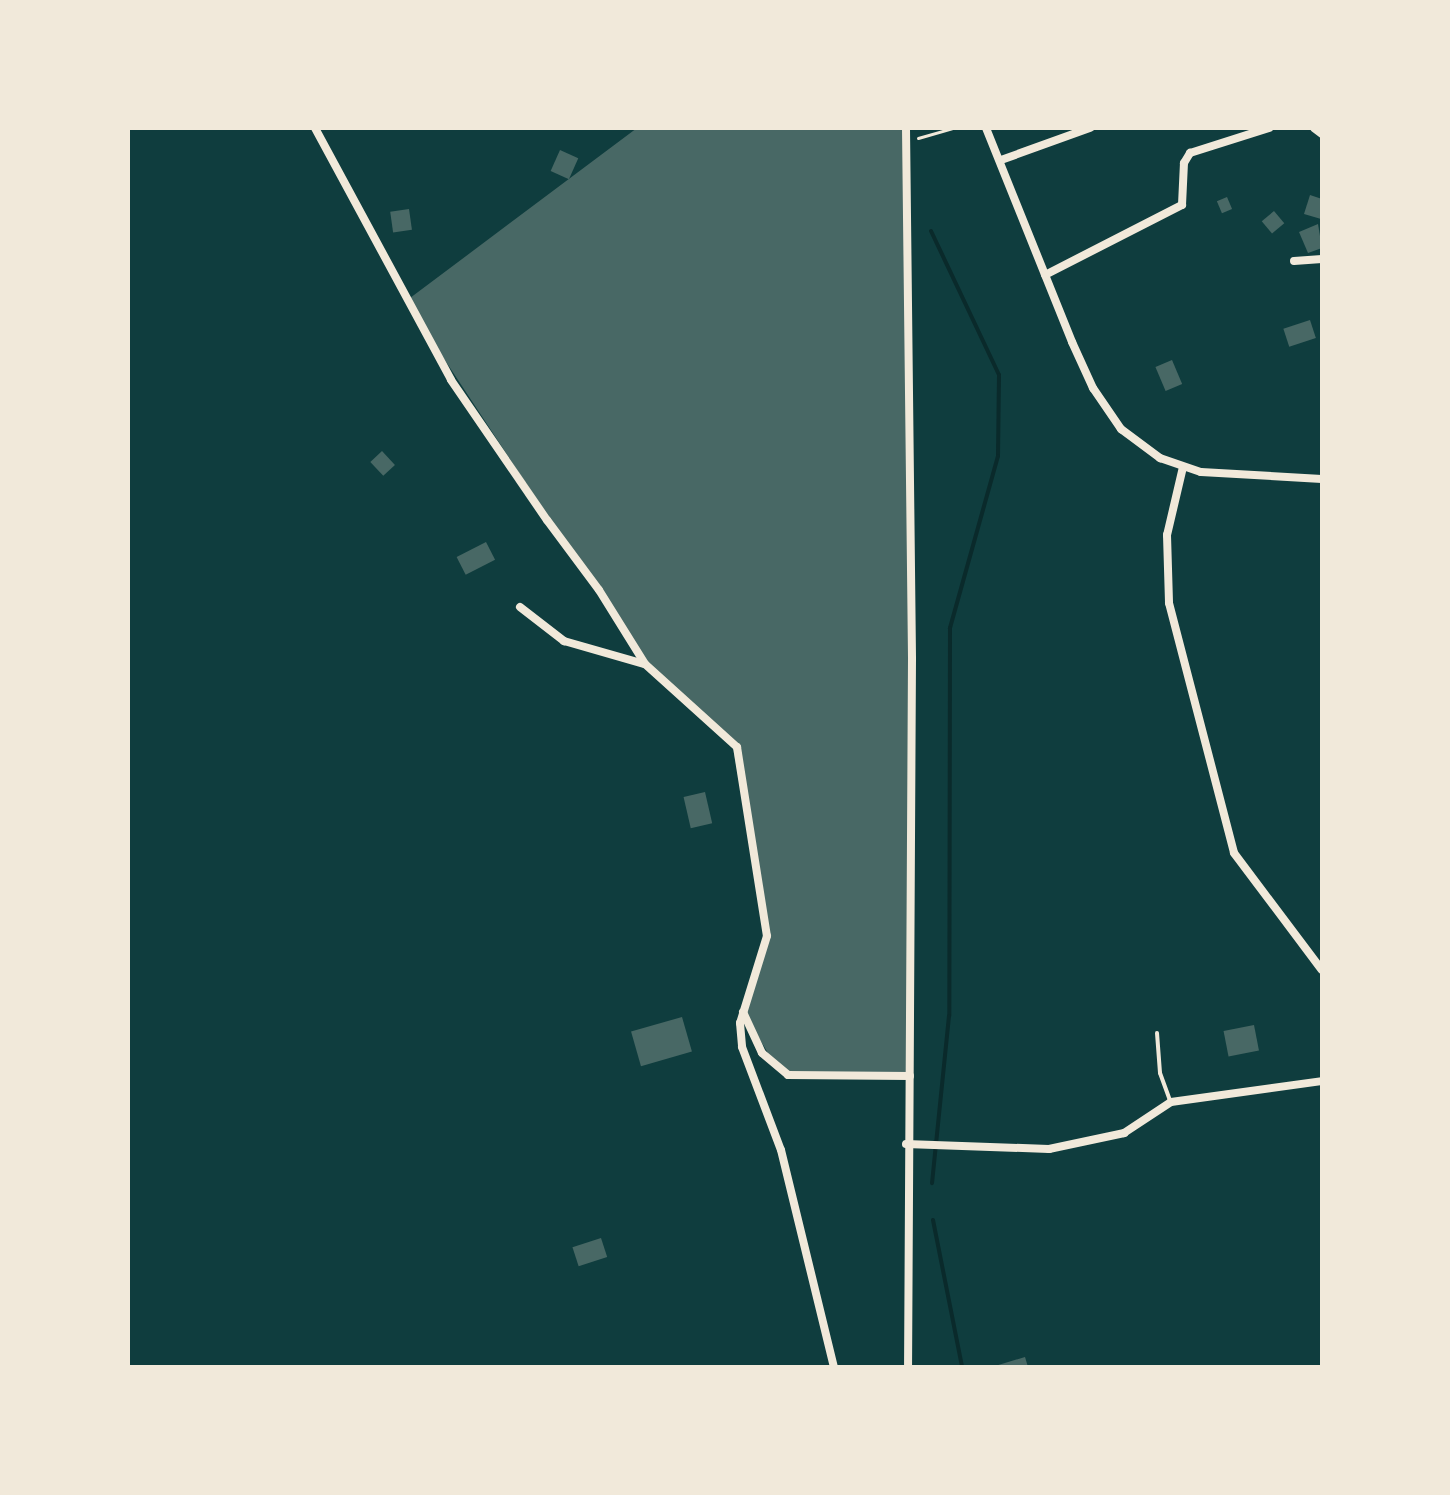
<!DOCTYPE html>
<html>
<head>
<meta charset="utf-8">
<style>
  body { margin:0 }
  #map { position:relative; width:1450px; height:1495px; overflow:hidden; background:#0f3d3e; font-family:Lato,sans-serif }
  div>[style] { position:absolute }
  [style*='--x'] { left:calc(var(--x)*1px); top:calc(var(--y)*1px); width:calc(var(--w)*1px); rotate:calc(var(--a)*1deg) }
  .stream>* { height:4px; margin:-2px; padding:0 2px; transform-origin:2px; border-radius:2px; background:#0a2a2b }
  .building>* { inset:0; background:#486865; transform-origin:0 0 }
  .path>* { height:3px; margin:-1.5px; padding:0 1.5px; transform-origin:1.5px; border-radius:1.5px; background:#f1e9da }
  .service>* { height:4px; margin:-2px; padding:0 2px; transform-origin:2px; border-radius:2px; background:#f1e9da }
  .minor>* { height:8px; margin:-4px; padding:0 4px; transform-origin:4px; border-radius:4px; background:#f1e9da }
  span { translate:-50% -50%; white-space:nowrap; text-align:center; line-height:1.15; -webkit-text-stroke:6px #f1e9da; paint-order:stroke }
  .frame { position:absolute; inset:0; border:130px solid #f1e9da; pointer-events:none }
</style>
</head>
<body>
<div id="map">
  <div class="stream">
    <div style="--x:931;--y:231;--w:159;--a:64.7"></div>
    <div style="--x:999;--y:375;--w:81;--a:90.7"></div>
    <div style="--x:998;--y:456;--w:179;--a:105.6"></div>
    <div style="--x:950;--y:628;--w:388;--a:90.1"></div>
    <div style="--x:949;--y:1016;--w:168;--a:95.8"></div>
    <div style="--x:933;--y:1220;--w:150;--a:78.8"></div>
  </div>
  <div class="building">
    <div style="clip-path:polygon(637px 128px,907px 128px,910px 1076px,811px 1078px,778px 1070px,743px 1011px,767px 936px,731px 737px,645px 664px,406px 301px)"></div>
    <div style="left:560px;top:150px;width:20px;height:23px;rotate:24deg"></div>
    <div style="clip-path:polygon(1310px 195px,1322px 199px,1321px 219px,1304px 214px)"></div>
    <div style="left:1227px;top:197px;width:13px;height:11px;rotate:67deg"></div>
    <div style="left:409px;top:209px;width:21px;height:19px;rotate:82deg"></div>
    <div style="left:1274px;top:211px;width:16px;height:16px;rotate:50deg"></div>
    <div style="clip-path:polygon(1318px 224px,1322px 248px,1308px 253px,1299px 232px)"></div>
    <div style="left:1310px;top:320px;width:19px;height:28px;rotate:72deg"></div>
    <div style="left:1172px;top:360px;width:26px;height:18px;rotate:67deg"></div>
    <div style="left:382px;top:451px;width:19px;height:16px;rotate:47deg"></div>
    <div style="left:486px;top:542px;width:20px;height:33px;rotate:63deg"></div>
    <div style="left:705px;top:792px;width:32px;height:22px;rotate:77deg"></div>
    <div style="left:682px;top:1017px;width:36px;height:53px;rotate:74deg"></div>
    <div style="left:1254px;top:1025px;width:26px;height:31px;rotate:79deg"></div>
    <div style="left:601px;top:1238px;width:20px;height:30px;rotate:72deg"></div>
    <div style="clip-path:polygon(1025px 1357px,1028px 1367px,995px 1367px,995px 1366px)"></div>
  </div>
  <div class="path">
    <div style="--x:918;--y:138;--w:35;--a:-16"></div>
  </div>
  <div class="service">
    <div style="--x:1157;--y:1033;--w:40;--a:85.7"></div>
    <div style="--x:1160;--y:1073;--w:29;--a:70"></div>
  </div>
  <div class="minor">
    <div style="--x:315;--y:128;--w:286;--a:61.6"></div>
    <div style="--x:451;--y:380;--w:170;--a:55.6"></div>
    <div style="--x:547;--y:520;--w:87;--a:53.4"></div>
    <div style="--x:599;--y:590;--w:87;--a:58.1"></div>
    <div style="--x:645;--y:664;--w:124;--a:42.1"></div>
    <div style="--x:737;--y:747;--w:191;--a:81"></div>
    <div style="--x:767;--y:936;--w:91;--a:107.2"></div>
    <div style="--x:740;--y:1023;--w:24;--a:85"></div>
    <div style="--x:742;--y:1047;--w:110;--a:69.3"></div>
    <div style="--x:781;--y:1150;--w:223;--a:76.3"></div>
    <div style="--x:906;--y:128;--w:531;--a:89.35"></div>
    <div style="--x:912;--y:659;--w:708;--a:90.32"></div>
    <div style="--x:986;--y:128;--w:231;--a:68.1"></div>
    <div style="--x:1072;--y:342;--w:51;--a:65.5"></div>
    <div style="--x:1093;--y:388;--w:50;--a:55.7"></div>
    <div style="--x:1121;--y:429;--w:49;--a:36.6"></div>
    <div style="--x:1160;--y:458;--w:43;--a:18.9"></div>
    <div style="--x:1201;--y:472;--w:121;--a:3.3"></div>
    <div style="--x:1314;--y:128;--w:10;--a:37"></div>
    <div style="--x:1001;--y:160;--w:95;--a:-19.8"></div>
    <div style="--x:1294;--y:261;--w:28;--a:-4"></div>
    <div style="--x:1045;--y:275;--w:154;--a:-27.1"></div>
    <div style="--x:1182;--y:205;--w:42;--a:-87.3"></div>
    <div style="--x:1184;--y:163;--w:12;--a:-59"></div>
    <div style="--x:1190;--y:153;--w:83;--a:-17.6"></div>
    <div style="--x:1183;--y:467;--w:70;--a:103.2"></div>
    <div style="--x:1167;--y:535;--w:68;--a:88.3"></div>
    <div style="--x:1169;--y:603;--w:258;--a:75.4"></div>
    <div style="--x:1234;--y:853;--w:146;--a:53.1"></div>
    <div style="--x:520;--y:607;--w:56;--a:37.7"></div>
    <div style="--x:564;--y:641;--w:83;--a:16"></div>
    <div style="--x:743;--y:1012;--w:45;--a:65.1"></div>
    <div style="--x:762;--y:1053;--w:34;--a:40"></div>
    <div style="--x:788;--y:1075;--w:122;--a:0.5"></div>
    <div style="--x:906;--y:1144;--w:143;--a:2"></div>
    <div style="--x:1049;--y:1149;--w:77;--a:-12"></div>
    <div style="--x:1124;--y:1133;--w:56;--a:-33.4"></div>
    <div style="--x:1171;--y:1102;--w:152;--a:-7.9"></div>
  </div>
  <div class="frame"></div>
</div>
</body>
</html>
